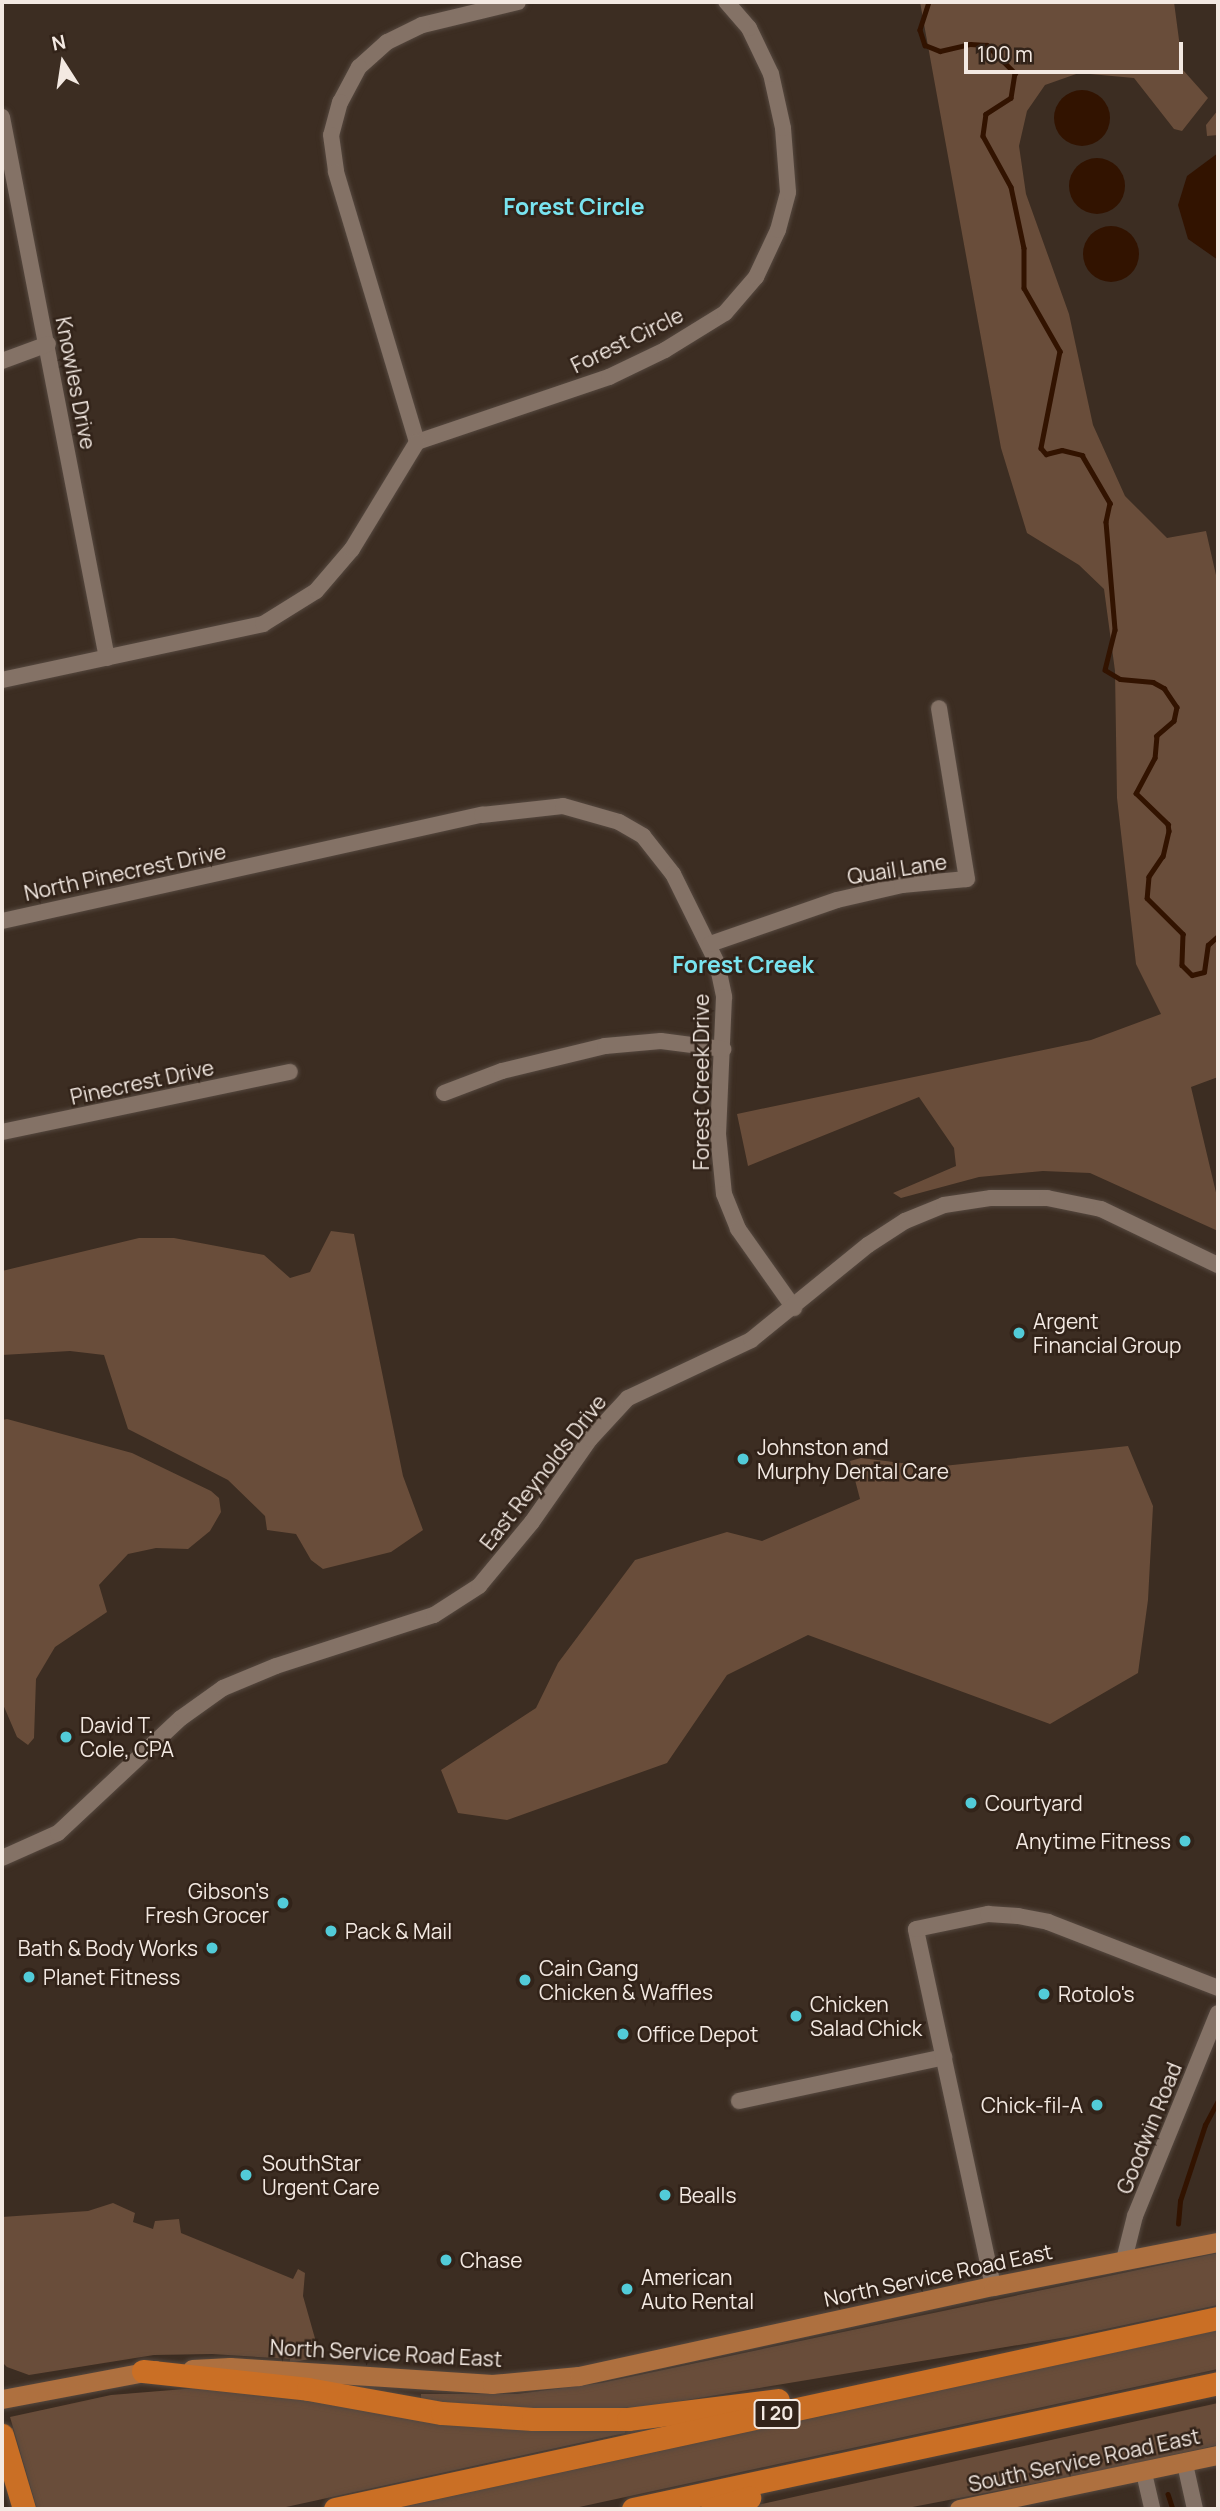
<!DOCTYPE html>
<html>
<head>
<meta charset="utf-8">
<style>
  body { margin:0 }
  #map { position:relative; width:1220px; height:2511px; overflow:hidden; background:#3c2d22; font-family:Manrope,sans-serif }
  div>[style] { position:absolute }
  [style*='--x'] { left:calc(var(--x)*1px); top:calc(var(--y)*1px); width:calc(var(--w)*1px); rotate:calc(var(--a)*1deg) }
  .green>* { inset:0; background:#694d3a }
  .water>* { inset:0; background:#321300 }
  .round { border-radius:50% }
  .stream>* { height:4.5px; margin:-2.25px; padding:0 2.25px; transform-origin:2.25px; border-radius:2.25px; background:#321300 }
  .roads { filter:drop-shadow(0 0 2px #55483f) drop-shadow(0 0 2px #55483f) }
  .minor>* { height:16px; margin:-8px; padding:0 8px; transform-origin:8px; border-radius:8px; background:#847266 }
  .major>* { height:19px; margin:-9.5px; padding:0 9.5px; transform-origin:9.5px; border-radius:9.5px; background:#ae703f }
  .highway>* { height:23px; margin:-11.5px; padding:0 11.5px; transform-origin:11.5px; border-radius:11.5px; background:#ca6f25 }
  .dots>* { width:19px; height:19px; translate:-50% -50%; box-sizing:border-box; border:4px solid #322319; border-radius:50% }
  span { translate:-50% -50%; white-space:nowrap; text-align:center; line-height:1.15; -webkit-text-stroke:5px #322319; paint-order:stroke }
  .shield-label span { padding:2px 5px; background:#322319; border:2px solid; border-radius:5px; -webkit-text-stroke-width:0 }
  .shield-label { font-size:19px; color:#f3e9e2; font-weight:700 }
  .street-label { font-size:21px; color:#f3e9e2 }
  .poi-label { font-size:21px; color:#f3e9e2 }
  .left { translate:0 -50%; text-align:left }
  .right { translate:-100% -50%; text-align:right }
  .neighbourhood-label { font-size:23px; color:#79e4f0; font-weight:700 }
  .frame { position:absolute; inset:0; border:4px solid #f3e9e2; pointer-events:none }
  .north { position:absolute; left:28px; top:28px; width:70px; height:70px; -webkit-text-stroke:5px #322319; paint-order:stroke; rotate:348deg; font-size:19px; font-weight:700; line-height:28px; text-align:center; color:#f3e9e2 }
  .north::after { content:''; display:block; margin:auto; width:24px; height:32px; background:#f3e9e2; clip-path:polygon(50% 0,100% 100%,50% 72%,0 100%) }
  .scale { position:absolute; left:964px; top:42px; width:219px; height:32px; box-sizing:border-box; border:4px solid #f3e9e2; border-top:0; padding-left:9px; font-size:21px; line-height:24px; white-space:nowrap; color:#f3e9e2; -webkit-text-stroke:5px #322319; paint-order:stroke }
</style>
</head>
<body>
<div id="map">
  <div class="green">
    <div style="clip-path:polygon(920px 2px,1174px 2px,1183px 70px,1208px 98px,1182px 131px,1174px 129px,1134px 78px,1079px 73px,1045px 85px,1027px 111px,1019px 146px,1026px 194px,1069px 314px,1093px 425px,1125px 496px,1167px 538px,1206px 531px,1218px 584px,1218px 1077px,1191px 1087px,1218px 1201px,1218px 1231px,1090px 1173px,1043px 1171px,979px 1177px,901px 1198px,893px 1193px,956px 1166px,954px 1148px,919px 1097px,748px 1166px,737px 1114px,1091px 1040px,1161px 1014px,1136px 964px,1117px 798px,1115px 671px,1104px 589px,1079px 565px,1027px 533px,1001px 448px)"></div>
    <div style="clip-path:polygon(1218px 110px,1218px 135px,1207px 136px,1206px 125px)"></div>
    <div style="clip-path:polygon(331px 1231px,354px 1234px,403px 1476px,423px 1530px,391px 1552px,323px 1569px,311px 1560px,296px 1534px,267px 1530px,265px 1516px,228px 1480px,128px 1429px,104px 1355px,70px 1351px,2px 1355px,2px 1271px,139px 1238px,174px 1238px,264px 1255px,290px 1278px,310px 1272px)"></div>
    <div style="clip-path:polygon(7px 1419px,132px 1453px,211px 1491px,219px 1498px,221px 1512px,210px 1531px,188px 1549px,156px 1548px,128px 1554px,99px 1585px,107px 1612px,55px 1647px,36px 1679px,34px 1738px,28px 1745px,17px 1737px,2px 1702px,2px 1420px)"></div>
    <div style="clip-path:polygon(1128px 1446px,1153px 1506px,1148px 1600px,1138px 1673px,1050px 1724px,808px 1635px,727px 1675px,667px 1763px,507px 1820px,458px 1813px,441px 1770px,536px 1708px,558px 1663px,635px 1560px,727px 1532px,762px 1541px,860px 1499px,850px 1461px,861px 1458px,934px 1467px)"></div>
    <div style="clip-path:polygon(113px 2203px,135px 2213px,133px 2222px,153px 2229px,155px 2221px,179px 2219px,181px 2233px,293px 2279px,298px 2269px,305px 2273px,303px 2296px,318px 2349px,316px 2355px,308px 2356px,314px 2358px,290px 2363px,290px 2359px,212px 2354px,154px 2355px,29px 2375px,7px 2367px,2px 2362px,2px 2217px,88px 2211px)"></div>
    <div style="clip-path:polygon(1218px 2253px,1218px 2305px,1073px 2336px,644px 2407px,540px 2411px,421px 2400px,421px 2394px,517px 2394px,601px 2383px)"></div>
    <div style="clip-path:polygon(1218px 2330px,1218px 2369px,570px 2509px,393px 2509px)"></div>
    <div style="clip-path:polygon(209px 2387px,625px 2429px,625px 2433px,277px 2509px,37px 2509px,10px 2417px,111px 2395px)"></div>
    <div style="clip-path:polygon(1218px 2403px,1218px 2445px,1105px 2470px,902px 2509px,739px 2509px)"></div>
  </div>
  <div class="water">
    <div class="round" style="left:1054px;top:90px;width:56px;height:56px"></div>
    <div style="clip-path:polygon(1218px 153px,1218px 260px,1188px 239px,1178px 205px,1187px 176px)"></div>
    <div class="round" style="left:1069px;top:158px;width:56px;height:56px"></div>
    <div class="round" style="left:1083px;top:226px;width:56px;height:56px"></div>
  </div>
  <div class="stream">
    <div style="--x:929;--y:2;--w:29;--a:108"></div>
    <div style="--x:920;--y:30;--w:16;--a:72"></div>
    <div style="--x:925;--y:45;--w:16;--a:22"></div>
    <div style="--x:940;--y:51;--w:31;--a:-13"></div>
    <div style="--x:970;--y:44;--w:17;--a:3"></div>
    <div style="--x:987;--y:45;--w:40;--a:45"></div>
    <div style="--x:1015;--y:73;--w:25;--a:99"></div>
    <div style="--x:1011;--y:98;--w:30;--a:147"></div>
    <div style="--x:986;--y:114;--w:22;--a:98"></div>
    <div style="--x:983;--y:136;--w:58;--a:61.2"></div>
    <div style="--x:1011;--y:187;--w:62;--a:78"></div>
    <div style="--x:1024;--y:248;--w:40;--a:90"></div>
    <div style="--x:1024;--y:288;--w:73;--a:60.3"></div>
    <div style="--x:1060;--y:351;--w:99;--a:101.1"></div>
    <div style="--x:1041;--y:448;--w:8;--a:50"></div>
    <div style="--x:1046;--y:454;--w:16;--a:-14"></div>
    <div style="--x:1062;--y:450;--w:21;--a:14"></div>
    <div style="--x:1082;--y:455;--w:56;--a:59.7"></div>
    <div style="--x:1110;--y:503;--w:19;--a:102"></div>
    <div style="--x:1106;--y:522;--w:108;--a:85.2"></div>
    <div style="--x:1115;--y:630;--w:41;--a:104"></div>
    <div style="--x:1105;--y:670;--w:17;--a:31"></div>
    <div style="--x:1120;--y:679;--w:33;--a:5"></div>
    <div style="--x:1153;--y:682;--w:13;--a:29"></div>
    <div style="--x:1164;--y:688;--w:23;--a:56"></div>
    <div style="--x:1177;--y:707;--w:14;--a:102"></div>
    <div style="--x:1174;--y:721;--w:23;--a:139"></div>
    <div style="--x:1157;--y:736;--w:22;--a:95"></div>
    <div style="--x:1155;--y:758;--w:40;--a:118"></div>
    <div style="--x:1136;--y:793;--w:45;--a:44.1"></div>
    <div style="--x:1168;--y:824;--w:7;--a:82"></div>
    <div style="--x:1169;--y:831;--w:26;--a:103"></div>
    <div style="--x:1163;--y:856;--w:25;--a:124"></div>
    <div style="--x:1149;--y:877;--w:21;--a:95"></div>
    <div style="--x:1147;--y:898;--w:51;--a:45"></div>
    <div style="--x:1183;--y:934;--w:31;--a:92"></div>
    <div style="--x:1182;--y:965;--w:14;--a:45"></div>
    <div style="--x:1192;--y:975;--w:12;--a:-14"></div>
    <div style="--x:1204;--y:972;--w:27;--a:-82"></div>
    <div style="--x:1208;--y:945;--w:13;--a:-42"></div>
    <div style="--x:1178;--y:2224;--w:23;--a:-85"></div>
    <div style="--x:1180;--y:2201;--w:80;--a:-71.8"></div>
    <div style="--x:1205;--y:2125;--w:27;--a:-62"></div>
    <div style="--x:1168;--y:2494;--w:16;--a:72"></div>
  </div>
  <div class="roads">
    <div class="minor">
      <div style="--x:518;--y:2;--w:99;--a:166.5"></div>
      <div style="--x:422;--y:25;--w:39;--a:154"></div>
      <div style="--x:387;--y:42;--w:38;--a:138"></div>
      <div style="--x:359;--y:67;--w:40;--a:118"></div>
      <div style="--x:340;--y:102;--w:34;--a:105"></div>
      <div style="--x:331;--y:135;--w:37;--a:82"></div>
      <div style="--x:336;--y:172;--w:282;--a:73.3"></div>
      <div style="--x:417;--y:442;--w:203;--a:-18.7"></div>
      <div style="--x:609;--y:377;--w:62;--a:-25.7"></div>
      <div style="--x:665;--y:350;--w:70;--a:-31.7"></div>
      <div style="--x:725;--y:313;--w:48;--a:-49.3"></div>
      <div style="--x:756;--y:277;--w:52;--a:-64.9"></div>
      <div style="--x:778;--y:230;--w:39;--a:-75"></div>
      <div style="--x:788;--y:192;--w:64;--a:-94.5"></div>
      <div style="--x:783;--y:128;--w:55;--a:-102.5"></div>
      <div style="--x:771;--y:74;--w:51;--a:-115.6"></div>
      <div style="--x:749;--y:28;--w:35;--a:-131"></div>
      <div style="--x:2;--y:117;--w:551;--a:79.02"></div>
      <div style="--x:2;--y:361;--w:49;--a:-20.3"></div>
      <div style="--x:2;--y:680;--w:267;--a:-12.1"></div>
      <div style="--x:263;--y:624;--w:62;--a:-31.9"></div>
      <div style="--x:316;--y:591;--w:55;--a:-49.4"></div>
      <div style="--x:352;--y:549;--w:125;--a:-58.7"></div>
      <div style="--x:2;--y:921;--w:492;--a:-12.5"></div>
      <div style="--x:482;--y:815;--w:81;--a:-6.3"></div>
      <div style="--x:563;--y:806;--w:58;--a:15.9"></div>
      <div style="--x:619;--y:822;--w:28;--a:30"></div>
      <div style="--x:643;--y:836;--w:48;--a:51.7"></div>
      <div style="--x:673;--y:874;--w:99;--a:63.7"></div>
      <div style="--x:717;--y:963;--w:35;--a:78"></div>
      <div style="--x:724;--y:997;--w:137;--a:92.5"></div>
      <div style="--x:718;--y:1134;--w:60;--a:84.3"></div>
      <div style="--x:724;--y:1194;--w:38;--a:68"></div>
      <div style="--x:738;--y:1229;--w:97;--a:54.7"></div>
      <div style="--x:710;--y:944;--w:134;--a:-19.1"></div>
      <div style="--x:837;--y:900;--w:67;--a:-13"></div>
      <div style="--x:902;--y:885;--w:65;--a:-5.3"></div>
      <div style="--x:967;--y:879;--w:173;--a:-99.3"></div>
      <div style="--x:444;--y:1093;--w:62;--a:-20.8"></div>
      <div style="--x:502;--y:1071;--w:106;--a:-13.6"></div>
      <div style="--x:605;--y:1046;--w:56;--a:-5.1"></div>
      <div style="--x:661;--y:1041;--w:63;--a:7.4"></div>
      <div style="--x:2;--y:1132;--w:294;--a:-11.8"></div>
      <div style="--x:2;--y:1858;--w:61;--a:-24.1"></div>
      <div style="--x:58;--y:1833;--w:168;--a:-43.1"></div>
      <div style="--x:181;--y:1718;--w:52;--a:-35.5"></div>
      <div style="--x:223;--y:1688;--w:57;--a:-22.5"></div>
      <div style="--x:276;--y:1666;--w:166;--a:-17.9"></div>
      <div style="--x:434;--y:1615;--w:54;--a:-32.8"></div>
      <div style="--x:479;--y:1586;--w:83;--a:-50.4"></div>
      <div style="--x:532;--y:1522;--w:101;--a:-55.1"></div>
      <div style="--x:590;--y:1439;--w:56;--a:-47.2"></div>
      <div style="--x:628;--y:1398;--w:136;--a:-25.2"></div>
      <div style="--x:751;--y:1340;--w:151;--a:-39.1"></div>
      <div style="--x:868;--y:1245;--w:44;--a:-33"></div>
      <div style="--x:905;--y:1221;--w:42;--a:-22.3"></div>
      <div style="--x:944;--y:1205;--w:48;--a:-8.5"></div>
      <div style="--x:991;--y:1198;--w:56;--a:0"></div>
      <div style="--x:1047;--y:1198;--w:55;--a:11.5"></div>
      <div style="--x:1101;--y:1209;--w:130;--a:25.6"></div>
      <div style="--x:739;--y:2101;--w:210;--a:-12.1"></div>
      <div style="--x:1124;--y:2260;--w:45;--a:-76"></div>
      <div style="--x:1135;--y:2216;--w:219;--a:-67.8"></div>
      <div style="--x:993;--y:2286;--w:365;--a:-102.2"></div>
      <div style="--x:916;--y:1929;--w:74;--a:-11.8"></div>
      <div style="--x:988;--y:1914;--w:30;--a:4"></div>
      <div style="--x:1018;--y:1916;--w:31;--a:11"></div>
      <div style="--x:1048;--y:1922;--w:182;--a:21.2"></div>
      <div style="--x:1185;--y:2464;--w:46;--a:77.5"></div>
      <div style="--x:1144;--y:2473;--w:37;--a:77"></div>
    </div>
    <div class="major">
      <div style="--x:192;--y:2369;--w:38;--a:-3"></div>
      <div style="--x:230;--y:2367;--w:263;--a:3.7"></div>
      <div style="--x:492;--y:2384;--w:87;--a:-5.3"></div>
      <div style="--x:579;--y:2376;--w:424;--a:-12.3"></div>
      <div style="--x:993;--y:2286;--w:229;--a:-11.1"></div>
      <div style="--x:2;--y:2399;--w:156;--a:-10.7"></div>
      <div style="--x:959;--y:2509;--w:265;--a:-11.8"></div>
    </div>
    <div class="highway">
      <div style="--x:143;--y:2371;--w:166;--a:6.2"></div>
      <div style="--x:308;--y:2389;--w:136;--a:10.2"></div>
      <div style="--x:442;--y:2413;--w:91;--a:3.8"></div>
      <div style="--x:533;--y:2419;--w:95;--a:0"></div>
      <div style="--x:628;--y:2419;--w:151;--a:-7.2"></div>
      <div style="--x:2;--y:2435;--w:77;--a:73.4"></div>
      <div style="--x:335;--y:2509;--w:903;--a:-12.21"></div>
      <div style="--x:633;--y:2509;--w:598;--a:-12.15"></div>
      <div style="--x:712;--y:2509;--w:39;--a:-17"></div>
    </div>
  </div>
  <div class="dots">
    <div style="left:1019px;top:1333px;background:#52cbd8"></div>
    <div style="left:743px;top:1459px;background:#52cbd8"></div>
    <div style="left:66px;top:1737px;background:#52cbd8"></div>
    <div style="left:971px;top:1803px;background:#52cbd8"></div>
    <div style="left:1185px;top:1841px;background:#52cbd8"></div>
    <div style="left:283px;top:1903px;background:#52cbd8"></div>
    <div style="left:331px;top:1931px;background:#52cbd8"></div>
    <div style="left:212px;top:1948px;background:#52cbd8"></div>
    <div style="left:29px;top:1977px;background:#52cbd8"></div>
    <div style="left:525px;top:1980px;background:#52cbd8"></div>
    <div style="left:1044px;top:1994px;background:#52cbd8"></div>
    <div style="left:796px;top:2016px;background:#52cbd8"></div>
    <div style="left:623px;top:2034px;background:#52cbd8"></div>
    <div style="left:1097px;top:2105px;background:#52cbd8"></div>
    <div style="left:246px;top:2175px;background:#52cbd8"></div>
    <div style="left:665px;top:2195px;background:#52cbd8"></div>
    <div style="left:446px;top:2260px;background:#52cbd8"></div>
    <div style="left:627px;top:2289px;background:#52cbd8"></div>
  </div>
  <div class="shield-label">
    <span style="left:777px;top:2414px">I 20</span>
  </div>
  <div class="street-label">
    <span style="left:627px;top:340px;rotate:-26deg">Forest Circle</span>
    <span style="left:76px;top:383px;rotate:79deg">Knowles Drive</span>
    <span style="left:897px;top:869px;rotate:-9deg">Quail Lane</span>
    <span style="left:125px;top:872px;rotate:-12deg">North Pinecrest Drive</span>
    <span style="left:142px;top:1082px;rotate:-12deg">Pinecrest Drive</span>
    <span style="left:701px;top:1082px;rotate:-90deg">Forest Creek Drive</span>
    <span style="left:543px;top:1472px;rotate:-52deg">East Reynolds Drive</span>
    <span style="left:1149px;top:2128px;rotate:-68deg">Goodwin Road</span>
    <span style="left:938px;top:2275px;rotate:-12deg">North Service Road East</span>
    <span style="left:386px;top:2353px;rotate:3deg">North Service Road East</span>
    <span style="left:1084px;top:2460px;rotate:-12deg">South Service Road East</span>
  </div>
  <div class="poi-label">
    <span class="left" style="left:1033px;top:1333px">Argent<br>Financial Group</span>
    <span class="left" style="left:757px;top:1459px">Johnston and<br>Murphy Dental Care</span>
    <span class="left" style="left:80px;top:1737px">David T.<br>Cole, CPA</span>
    <span class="left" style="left:985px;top:1803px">Courtyard</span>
    <span class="right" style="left:1171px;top:1841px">Anytime Fitness</span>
    <span class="right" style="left:269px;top:1903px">Gibson's<br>Fresh Grocer</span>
    <span class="left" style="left:345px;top:1931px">Pack &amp; Mail</span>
    <span class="right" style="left:198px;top:1948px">Bath &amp; Body Works</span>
    <span class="left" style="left:539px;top:1980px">Cain Gang<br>Chicken &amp; Waffles</span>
    <span class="left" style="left:43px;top:1977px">Planet Fitness</span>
    <span class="left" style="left:1058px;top:1994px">Rotolo's</span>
    <span class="left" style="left:810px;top:2016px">Chicken<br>Salad Chick</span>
    <span class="left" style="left:637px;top:2034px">Office Depot</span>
    <span class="right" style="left:1083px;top:2105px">Chick-fil-A</span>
    <span class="left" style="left:262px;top:2175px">SouthStar<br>Urgent Care</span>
    <span class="left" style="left:679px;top:2195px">Bealls</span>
    <span class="left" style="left:460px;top:2260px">Chase</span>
    <span class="left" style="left:641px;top:2289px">American<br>Auto Rental</span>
  </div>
  <div class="neighbourhood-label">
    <span style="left:574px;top:206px">Forest Circle</span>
    <span style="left:743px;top:964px">Forest Creek</span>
  </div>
  <div class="frame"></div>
  <div class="north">N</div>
  <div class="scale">100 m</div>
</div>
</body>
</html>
